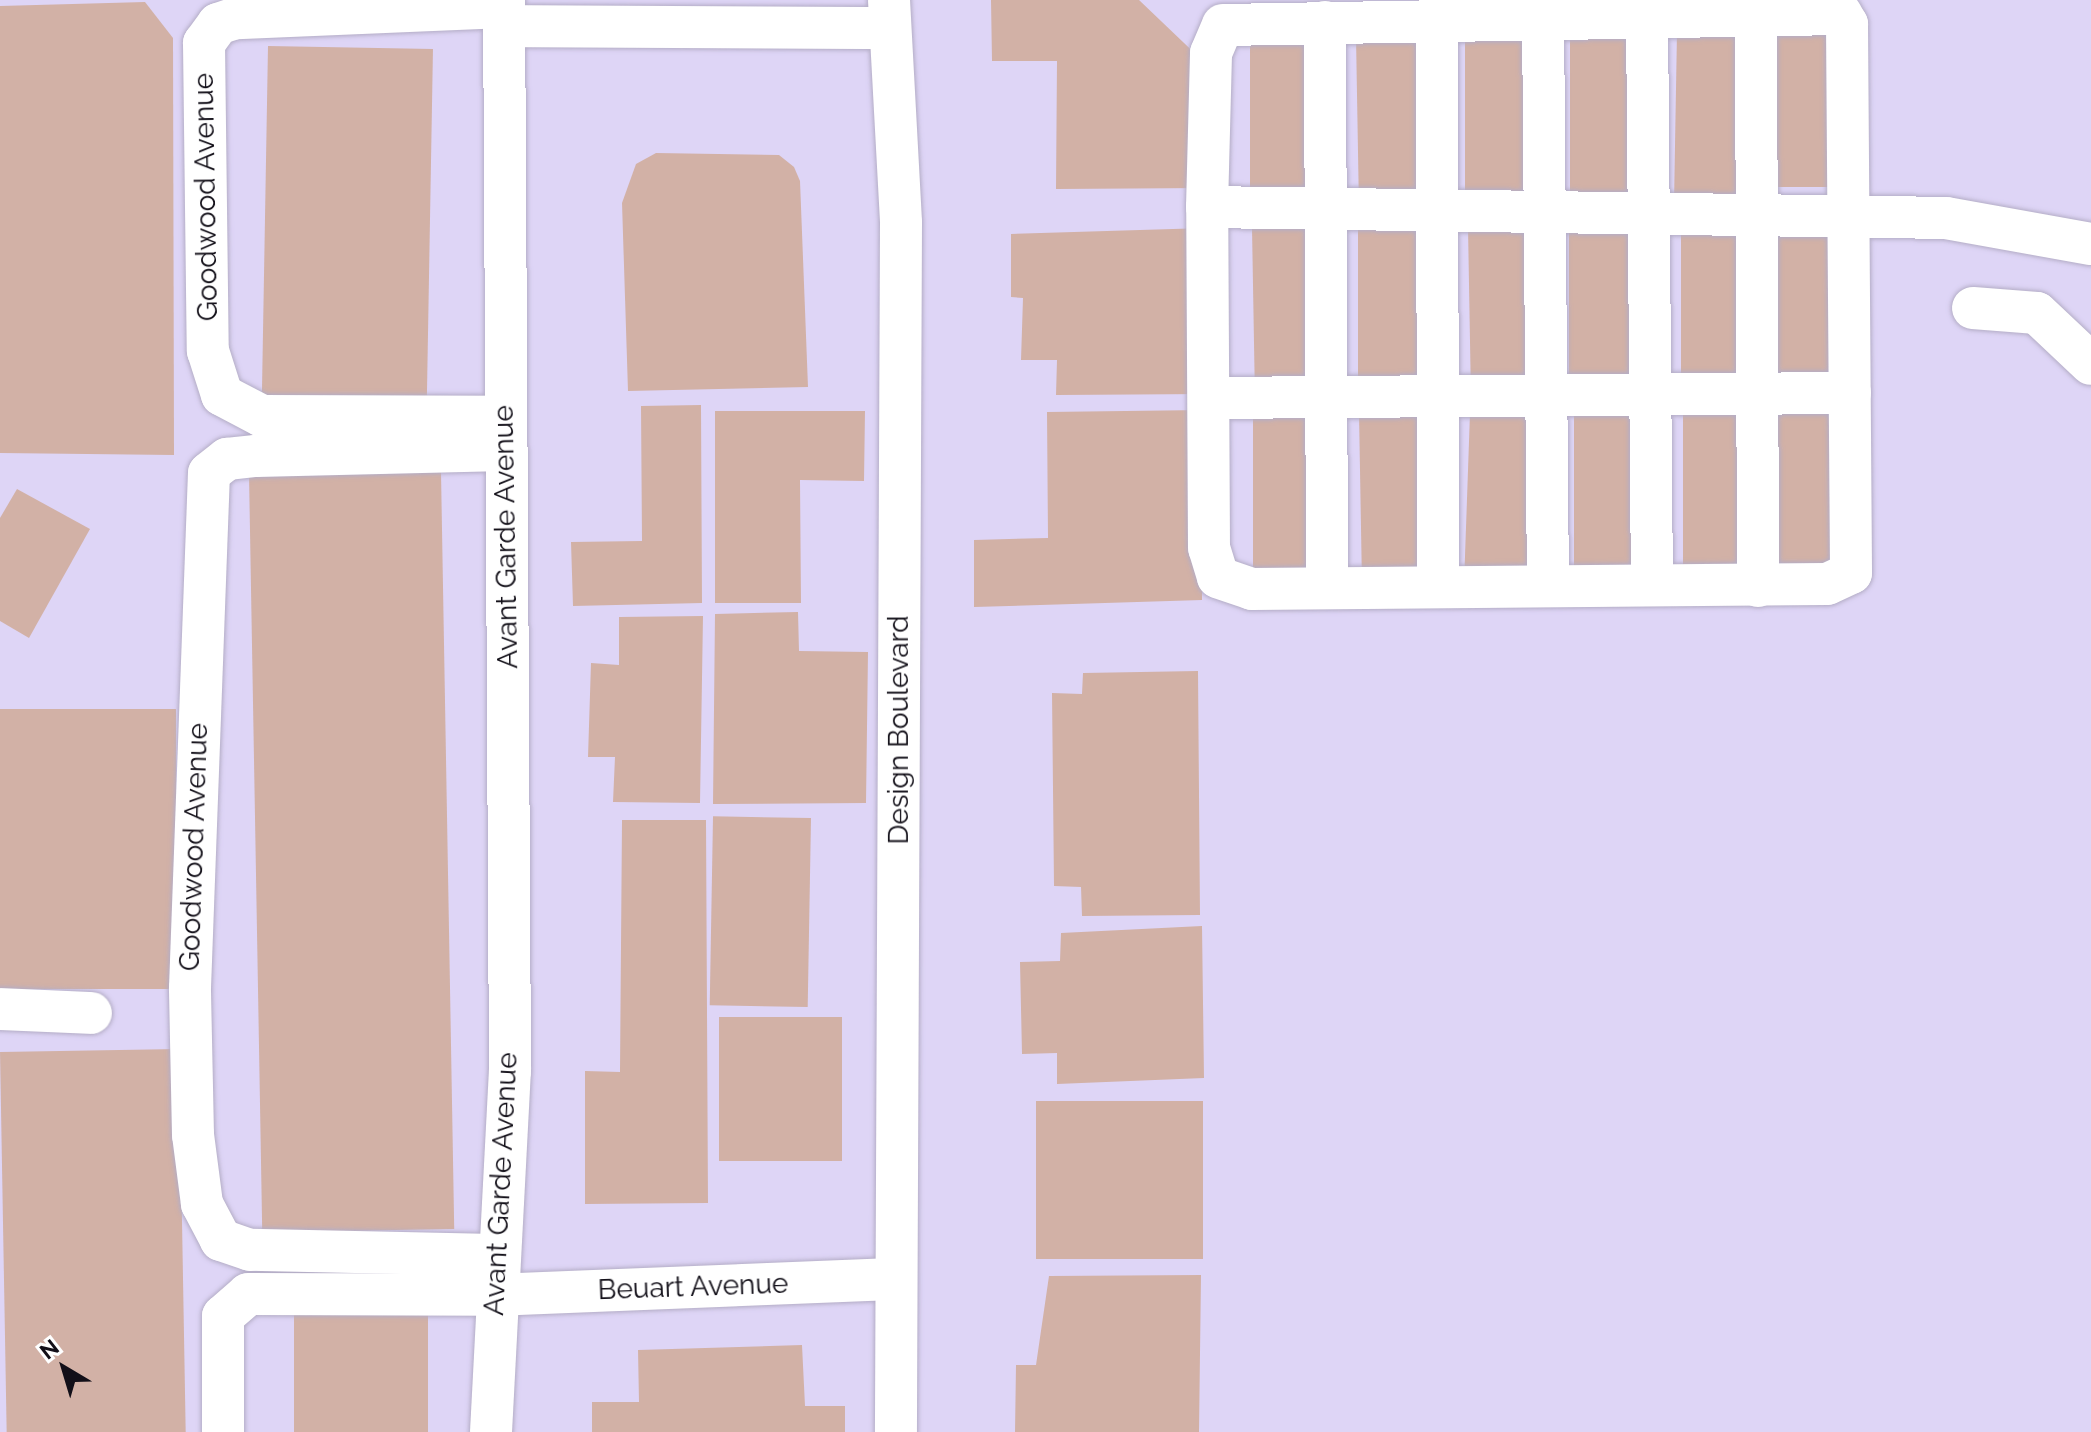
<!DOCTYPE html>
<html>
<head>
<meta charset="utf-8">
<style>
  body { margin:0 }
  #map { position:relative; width:2091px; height:1432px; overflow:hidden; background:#eae2fd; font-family:Raleway,sans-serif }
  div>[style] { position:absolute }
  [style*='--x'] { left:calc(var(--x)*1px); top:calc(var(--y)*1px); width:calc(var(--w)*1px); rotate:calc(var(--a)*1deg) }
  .built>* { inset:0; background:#ded5f6; transform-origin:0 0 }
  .building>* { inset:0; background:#d2b1a6; transform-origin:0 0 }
  .roads { filter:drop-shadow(0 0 2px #b4adc6) drop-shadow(0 0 2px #b4adc6) }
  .minor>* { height:42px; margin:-21px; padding:0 21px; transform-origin:21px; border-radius:21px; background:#fff }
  span { translate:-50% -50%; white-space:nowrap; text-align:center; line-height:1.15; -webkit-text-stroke:7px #fff; paint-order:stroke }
  .street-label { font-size:28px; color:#120f18 }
  .north { position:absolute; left:24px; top:1328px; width:80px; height:80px; -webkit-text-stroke:6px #fff; paint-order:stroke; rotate:322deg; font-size:22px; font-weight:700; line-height:32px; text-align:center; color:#120f18 }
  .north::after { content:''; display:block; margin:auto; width:28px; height:36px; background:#120f18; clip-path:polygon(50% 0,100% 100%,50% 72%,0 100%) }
</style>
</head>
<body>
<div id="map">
  <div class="built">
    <div style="left:0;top:0;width:2091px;height:1432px"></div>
  </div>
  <div class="building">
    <div style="clip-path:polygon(991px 0,1139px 0,1206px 64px,1205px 188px,1056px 189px,1057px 61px,992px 61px)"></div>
    <div style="clip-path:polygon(145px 2px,173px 38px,174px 455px,0 453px,0 6px)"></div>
    <div style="left:1763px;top:26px;width:72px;height:161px"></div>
    <div style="left:1677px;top:32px;width:75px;height:163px;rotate:1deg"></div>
    <div style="left:1570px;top:33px;width:73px;height:162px"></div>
    <div style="left:1250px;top:34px;width:72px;height:164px"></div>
    <div style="left:1540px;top:35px;width:161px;height:75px;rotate:90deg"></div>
    <div style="left:1433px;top:36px;width:162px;height:77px;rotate:89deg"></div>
    <div style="left:268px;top:46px;width:165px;height:356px;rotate:1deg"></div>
    <div style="clip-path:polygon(656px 153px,779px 155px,794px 167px,800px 181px,808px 387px,628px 391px,622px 203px,636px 164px)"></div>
    <div style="left:1837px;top:219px;width:167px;height:73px;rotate:89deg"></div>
    <div style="left:1538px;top:226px;width:163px;height:70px;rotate:89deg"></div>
    <div style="left:1569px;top:226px;width:76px;height:161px"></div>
    <div style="left:1318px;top:227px;width:161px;height:66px;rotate:89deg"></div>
    <div style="left:1681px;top:227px;width:71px;height:162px"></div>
    <div style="clip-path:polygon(1206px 228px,1207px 394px,1056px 395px,1057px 360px,1021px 360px,1023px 298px,1011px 297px,1011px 234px)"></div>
    <div style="left:1430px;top:228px;width:161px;height:72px;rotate:90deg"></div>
    <div style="clip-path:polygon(701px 405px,702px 603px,573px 606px,571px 542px,642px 541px,641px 406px)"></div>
    <div style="left:1765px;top:408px;width:75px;height:168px"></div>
    <div style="clip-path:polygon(1204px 410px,1202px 600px,974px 607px,974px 540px,1048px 538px,1047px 412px)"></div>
    <div style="clip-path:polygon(715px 411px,865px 411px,864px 481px,800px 480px,801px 603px,715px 603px)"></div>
    <div style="left:1253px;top:412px;width:70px;height:165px"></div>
    <div style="left:1431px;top:412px;width:162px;height:72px;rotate:89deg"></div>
    <div style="left:1648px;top:412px;width:168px;height:74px;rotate:90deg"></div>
    <div style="left:1470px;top:413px;width:74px;height:160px;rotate:2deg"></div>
    <div style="left:1683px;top:413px;width:70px;height:165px"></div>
    <div style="left:441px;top:472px;width:757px;height:192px;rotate:89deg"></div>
    <div style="clip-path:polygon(17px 489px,90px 529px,29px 638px,0 621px,0 518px)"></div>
    <div style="clip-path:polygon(798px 612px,799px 651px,868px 652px,866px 803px,713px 804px,715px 614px)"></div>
    <div style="clip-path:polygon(703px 616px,700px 803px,613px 802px,615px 757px,588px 757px,591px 663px,619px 665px,619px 617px)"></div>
    <div style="clip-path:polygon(1198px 671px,1200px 915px,1082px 916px,1081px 887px,1054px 886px,1052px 693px,1082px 694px,1083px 673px)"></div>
    <div style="left:176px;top:709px;width:280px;height:176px;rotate:90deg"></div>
    <div style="left:811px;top:818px;width:189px;height:98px;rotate:91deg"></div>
    <div style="clip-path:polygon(622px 820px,706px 820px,708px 1203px,585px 1204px,585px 1071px,620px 1072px)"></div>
    <div style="clip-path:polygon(1202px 926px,1204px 1078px,1057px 1084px,1057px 1053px,1022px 1054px,1020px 962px,1060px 961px,1061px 933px)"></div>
    <div style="left:842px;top:1017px;width:144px;height:123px;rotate:90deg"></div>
    <div style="left:179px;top:1049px;width:383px;height:179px;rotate:89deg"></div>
    <div style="left:1203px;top:1101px;width:158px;height:167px;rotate:90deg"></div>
    <div style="clip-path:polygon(1201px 1275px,1199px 1432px,1015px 1432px,1016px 1365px,1036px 1365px,1049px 1276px)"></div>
    <div style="left:428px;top:1305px;width:127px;height:134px;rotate:90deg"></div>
    <div style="clip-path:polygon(802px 1345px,805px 1406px,845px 1406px,845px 1432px,592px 1432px,592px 1402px,639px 1402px,638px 1350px)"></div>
  </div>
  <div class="roads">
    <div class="minor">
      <div style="--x:889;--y:0;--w:223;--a:86.9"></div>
      <div style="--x:901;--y:223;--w:1209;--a:90.24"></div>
      <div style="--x:504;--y:7;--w:268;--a:177.6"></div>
      <div style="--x:236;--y:18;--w:19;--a:162"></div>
      <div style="--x:218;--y:24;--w:24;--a:126"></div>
      <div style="--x:204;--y:43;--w:308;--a:89.3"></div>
      <div style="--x:208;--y:351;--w:46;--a:72.3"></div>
      <div style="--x:222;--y:395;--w:45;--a:27.7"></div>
      <div style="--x:262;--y:416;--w:243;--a:0.2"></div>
      <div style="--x:1756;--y:14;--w:572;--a:89.8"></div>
      <div style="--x:1841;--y:14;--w:12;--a:59"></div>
      <div style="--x:1847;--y:24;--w:549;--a:89.58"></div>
      <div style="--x:1851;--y:573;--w:26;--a:155"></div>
      <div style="--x:1827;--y:584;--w:575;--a:179.5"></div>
      <div style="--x:1252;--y:589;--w:36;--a:-161"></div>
      <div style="--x:1218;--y:577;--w:30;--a:-107"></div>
      <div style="--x:1209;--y:548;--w:341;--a:-90.3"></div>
      <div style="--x:1207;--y:207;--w:154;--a:-88.5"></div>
      <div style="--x:1211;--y:53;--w:30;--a:-67"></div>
      <div style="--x:1223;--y:25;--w:618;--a:-1.02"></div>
      <div style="--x:1647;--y:16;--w:569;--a:89.5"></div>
      <div style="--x:1543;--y:17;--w:568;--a:89.5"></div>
      <div style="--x:1437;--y:19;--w:566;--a:89.9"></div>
      <div style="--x:1325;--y:22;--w:565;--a:89.8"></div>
      <div style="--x:504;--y:26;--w:385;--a:0.3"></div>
      <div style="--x:1207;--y:207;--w:739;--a:0.85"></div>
      <div style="--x:1946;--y:218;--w:147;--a:10.2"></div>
      <div style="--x:1973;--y:308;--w:64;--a:4.5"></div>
      <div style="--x:2037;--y:313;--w:74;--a:43.4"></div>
      <div style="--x:1210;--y:398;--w:640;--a:-0.45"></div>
      <div style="--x:0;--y:1009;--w:91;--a:2.5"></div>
      <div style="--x:495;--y:1255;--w:245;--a:-178.8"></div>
      <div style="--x:250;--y:1250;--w:31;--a:-161"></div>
      <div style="--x:221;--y:1240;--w:41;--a:-117.8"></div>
      <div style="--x:202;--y:1204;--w:70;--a:-97.4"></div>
      <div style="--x:193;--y:1135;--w:147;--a:-91.2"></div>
      <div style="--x:190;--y:988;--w:515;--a:-87.89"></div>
      <div style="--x:209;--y:473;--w:23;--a:-38"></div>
      <div style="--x:227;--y:459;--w:29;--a:-6"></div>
      <div style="--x:256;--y:456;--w:249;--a:-1.4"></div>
      <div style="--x:223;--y:1432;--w:116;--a:-90"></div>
      <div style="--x:223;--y:1316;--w:33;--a:-41"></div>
      <div style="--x:248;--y:1294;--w:245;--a:0.2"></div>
      <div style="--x:493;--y:1295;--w:400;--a:-2.3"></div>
      <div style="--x:491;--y:1432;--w:361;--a:-87"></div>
      <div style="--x:510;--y:1071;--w:1071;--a:-90.32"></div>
    </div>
  </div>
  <div class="street-label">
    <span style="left:206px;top:197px;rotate:-91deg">Goodwood Avenue</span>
    <span style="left:506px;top:537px;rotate:-91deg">Avant Garde Avenue</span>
    <span style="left:899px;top:730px;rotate:-90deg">Design Boulevard</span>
    <span style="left:194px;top:847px;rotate:-88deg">Goodwood Avenue</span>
    <span style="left:501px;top:1184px;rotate:-87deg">Avant Garde Avenue</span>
    <span style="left:693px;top:1287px;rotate:-2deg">Beuart Avenue</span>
  </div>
  <div class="north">N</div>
</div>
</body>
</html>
